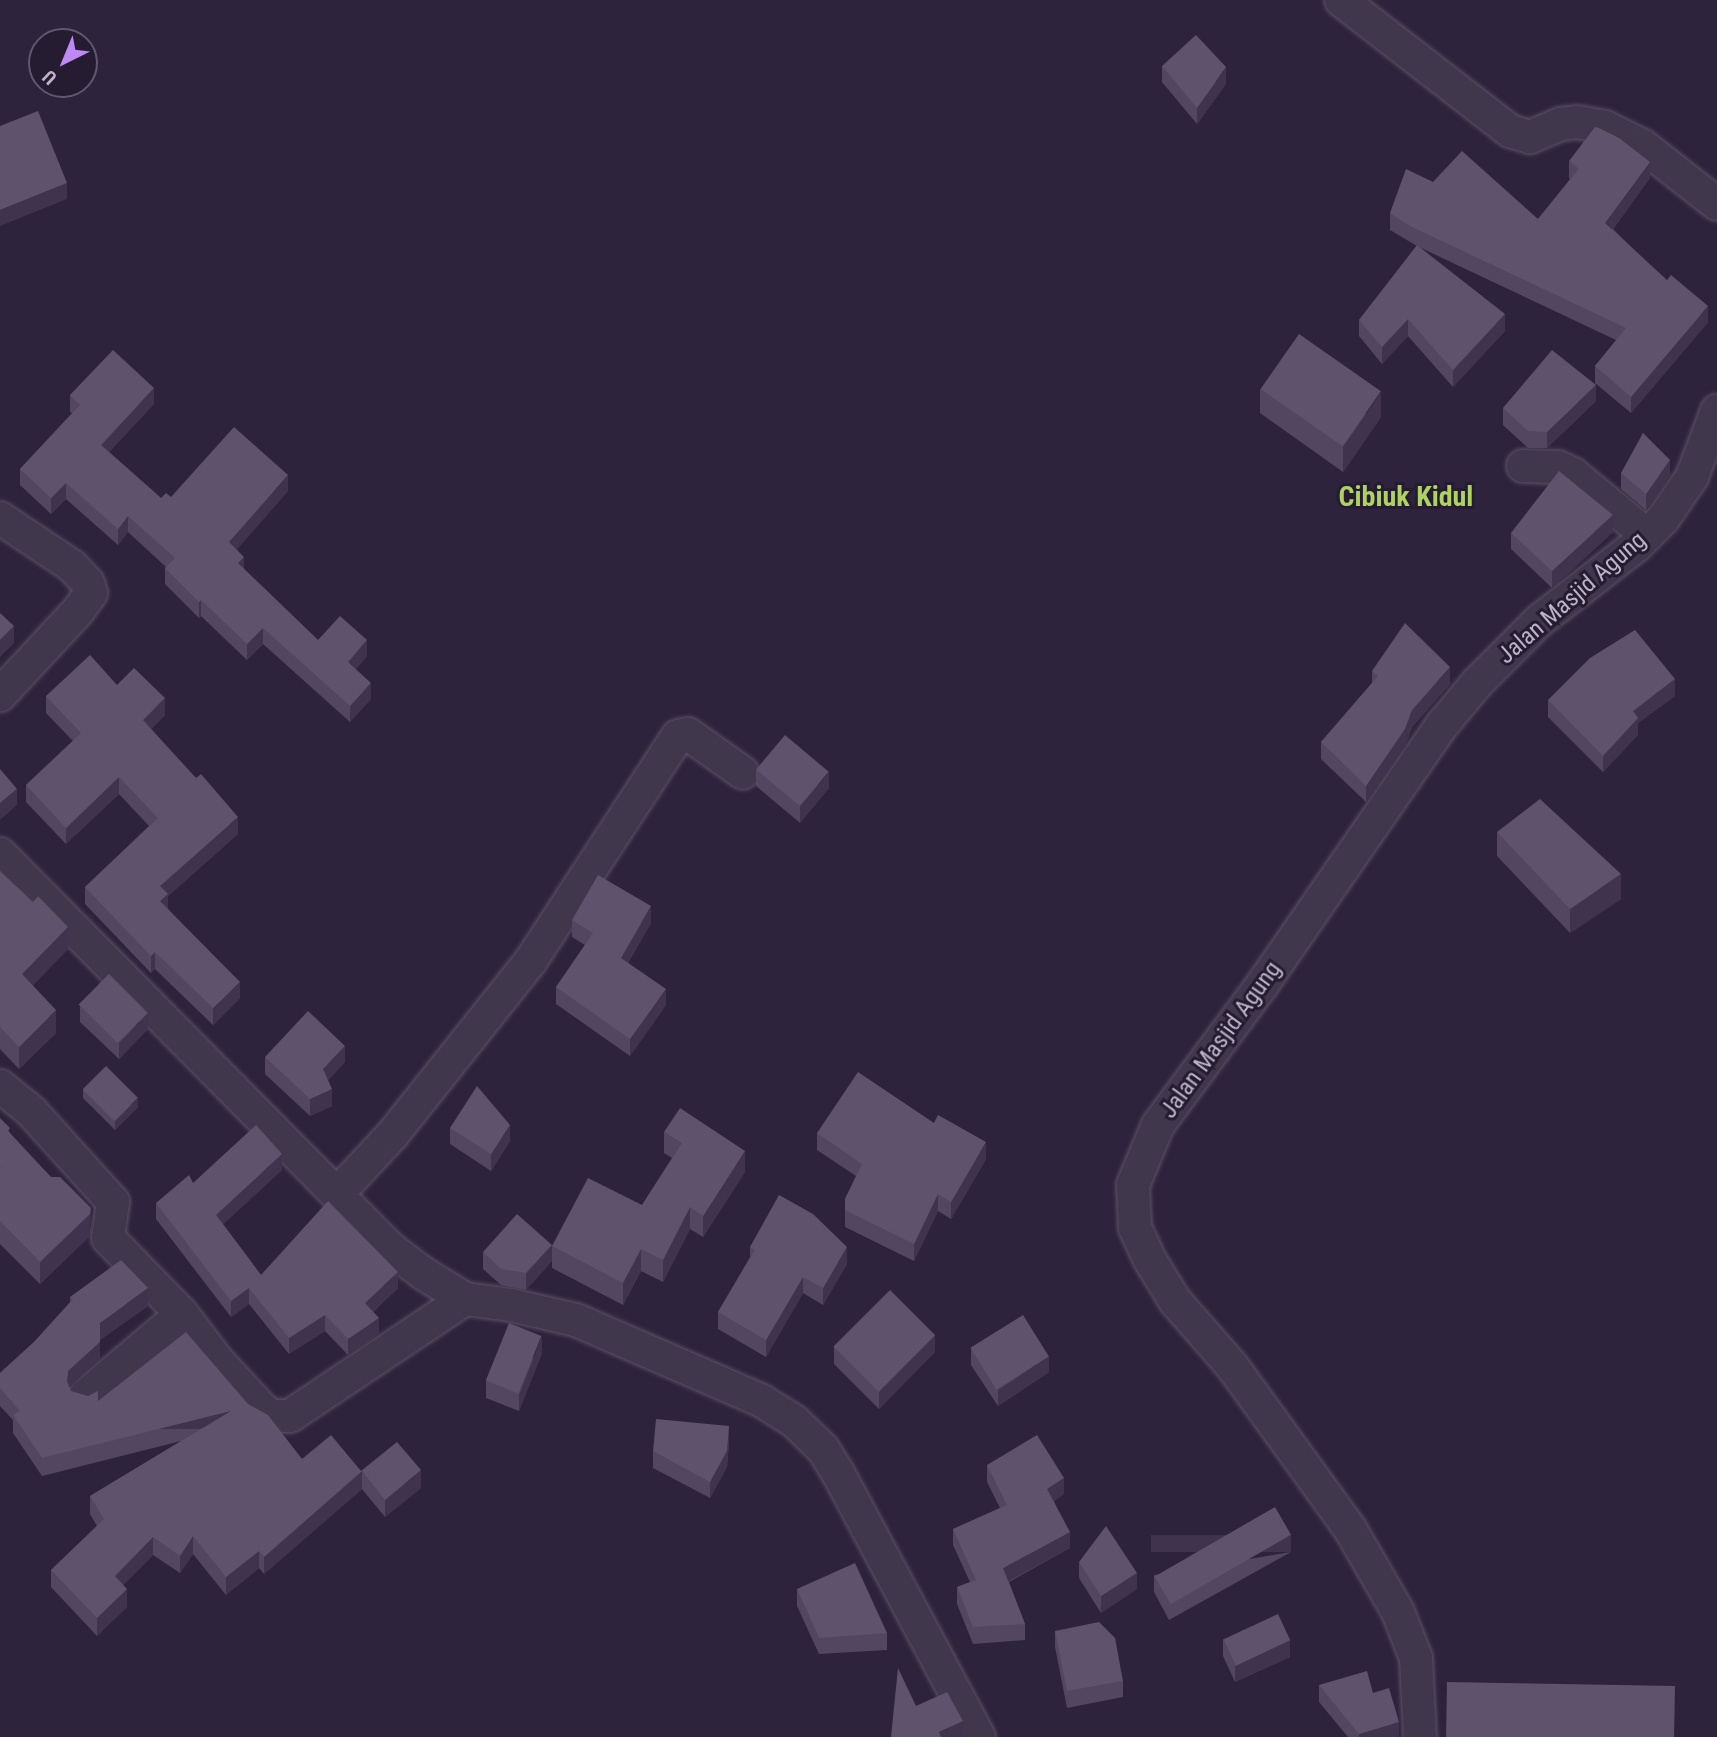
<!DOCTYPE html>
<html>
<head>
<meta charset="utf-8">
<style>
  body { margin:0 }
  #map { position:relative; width:1717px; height:1737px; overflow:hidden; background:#2e233c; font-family:"Roboto Condensed",sans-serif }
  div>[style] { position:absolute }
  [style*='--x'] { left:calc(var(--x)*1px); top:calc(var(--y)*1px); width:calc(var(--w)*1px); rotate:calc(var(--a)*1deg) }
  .roads { filter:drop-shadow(0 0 2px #5c5267) drop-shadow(0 0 2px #5c5267) }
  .street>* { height:32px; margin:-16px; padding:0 16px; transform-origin:16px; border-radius:16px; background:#41374c }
  .wall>* { inset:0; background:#524661 }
  .shaded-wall>* { inset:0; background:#3f334d; transform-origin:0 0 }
  .building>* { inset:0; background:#5e526c; transform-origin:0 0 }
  span { translate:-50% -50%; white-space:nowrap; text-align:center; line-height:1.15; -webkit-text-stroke:6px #261c31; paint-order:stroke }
  .street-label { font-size:24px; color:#bdb3c7 }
  .quarter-label { font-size:28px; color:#aed263; font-weight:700 }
  .north { position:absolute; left:28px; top:28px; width:70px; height:70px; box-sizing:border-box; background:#261c31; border:2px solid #62586d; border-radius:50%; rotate:223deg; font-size:19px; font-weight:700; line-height:28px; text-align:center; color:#bdb3c7 }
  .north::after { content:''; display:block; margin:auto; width:24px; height:32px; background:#bf89f5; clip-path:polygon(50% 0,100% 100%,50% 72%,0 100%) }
</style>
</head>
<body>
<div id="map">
  <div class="roads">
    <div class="street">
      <div style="--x:1341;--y:0;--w:214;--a:37.8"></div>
      <div style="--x:1510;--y:131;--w:21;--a:17"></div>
      <div style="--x:1530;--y:137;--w:34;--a:-23"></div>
      <div style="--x:1561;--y:124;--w:16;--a:-7"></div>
      <div style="--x:1577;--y:122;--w:28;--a:10"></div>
      <div style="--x:1605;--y:127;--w:42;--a:26.6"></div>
      <div style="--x:1643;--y:146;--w:94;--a:38.1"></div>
      <div style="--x:1523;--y:466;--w:35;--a:2"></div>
      <div style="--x:1558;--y:467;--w:17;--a:25"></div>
      <div style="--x:1573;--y:474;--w:96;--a:39.5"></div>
      <div style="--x:0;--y:518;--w:87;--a:33.7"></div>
      <div style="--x:72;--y:566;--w:23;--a:47"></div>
      <div style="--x:88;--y:583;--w:10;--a:73"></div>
      <div style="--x:91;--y:593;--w:22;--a:126"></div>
      <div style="--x:78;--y:611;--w:115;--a:132.9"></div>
      <div style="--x:0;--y:854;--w:556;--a:45.29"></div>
      <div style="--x:391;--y:1249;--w:41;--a:37.1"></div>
      <div style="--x:424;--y:1274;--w:48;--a:31.4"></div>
      <div style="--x:465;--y:1299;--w:46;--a:7.4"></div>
      <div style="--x:511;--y:1305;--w:67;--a:13"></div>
      <div style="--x:576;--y:1320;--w:203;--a:23.5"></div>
      <div style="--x:762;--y:1401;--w:38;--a:32"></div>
      <div style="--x:794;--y:1421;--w:40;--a:44"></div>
      <div style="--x:823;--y:1449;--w:28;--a:58"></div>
      <div style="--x:838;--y:1473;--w:299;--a:61.9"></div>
      <div style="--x:0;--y:1086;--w:38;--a:39"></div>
      <div style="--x:30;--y:1110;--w:124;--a:47.9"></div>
      <div style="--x:113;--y:1202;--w:36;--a:98"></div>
      <div style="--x:108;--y:1238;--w:106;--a:45.8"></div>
      <div style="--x:338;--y:1193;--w:81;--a:-47"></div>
      <div style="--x:393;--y:1134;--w:220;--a:-51.5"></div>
      <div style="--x:530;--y:962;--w:270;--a:-56.8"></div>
      <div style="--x:678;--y:736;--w:10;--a:-11"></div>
      <div style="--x:688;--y:734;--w:67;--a:35.3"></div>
      <div style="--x:85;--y:1396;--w:127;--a:-40.2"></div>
      <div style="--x:182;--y:1314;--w:58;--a:52.7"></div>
      <div style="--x:217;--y:1360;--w:67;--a:47.4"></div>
      <div style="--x:262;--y:1409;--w:12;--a:35"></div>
      <div style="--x:272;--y:1416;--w:18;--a:0"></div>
      <div style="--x:290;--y:1416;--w:211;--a:-33.8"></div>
      <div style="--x:1420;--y:1737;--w:79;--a:-92.9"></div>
      <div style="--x:1416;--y:1658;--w:49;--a:-111.4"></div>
      <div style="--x:1398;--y:1612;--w:96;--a:-120"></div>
      <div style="--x:1350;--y:1529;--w:201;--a:-125.9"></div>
      <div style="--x:1232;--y:1366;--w:86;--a:-131.2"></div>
      <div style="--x:1175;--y:1301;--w:48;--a:-121.4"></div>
      <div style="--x:1150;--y:1260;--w:35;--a:-115"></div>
      <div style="--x:1135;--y:1228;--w:43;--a:-92.7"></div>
      <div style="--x:1133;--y:1185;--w:65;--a:-67.4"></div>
      <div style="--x:1158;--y:1125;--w:174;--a:-53.4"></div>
      <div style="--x:1262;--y:985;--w:318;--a:-55.3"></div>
      <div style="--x:1443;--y:724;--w:53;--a:-50.3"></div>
      <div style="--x:1477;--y:683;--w:88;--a:-45"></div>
      <div style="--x:1539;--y:621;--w:124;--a:-37.8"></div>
      <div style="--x:1637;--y:545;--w:37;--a:-45"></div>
      <div style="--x:1663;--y:519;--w:51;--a:-55.4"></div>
      <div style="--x:1692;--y:477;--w:71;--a:-69.3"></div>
    </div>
  </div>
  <div class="wall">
    <div style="clip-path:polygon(1162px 66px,1226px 84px,1197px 124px,1162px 82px)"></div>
    <div style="clip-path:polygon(1569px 161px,1650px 178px,1613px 229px,1708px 322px,1631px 413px,1595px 383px,1595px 366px,1616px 340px,1419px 247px,1505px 331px,1453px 387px,1408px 336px,1382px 364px,1359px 336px,1359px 320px,1417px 246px,1390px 230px,1390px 213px,1433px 182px,1538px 219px,1570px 179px,1569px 178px)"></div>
    <div style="clip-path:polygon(1260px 389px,1381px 417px,1343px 472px,1260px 413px)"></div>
    <div style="clip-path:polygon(70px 395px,154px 404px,109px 452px,161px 498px,288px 491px,237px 549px,244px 569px,318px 640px,367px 656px,356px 669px,371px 699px,350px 722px,263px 644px,247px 660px,201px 616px,199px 618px,165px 584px,165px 568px,166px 567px,128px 532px,118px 545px,66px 499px,51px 514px,20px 485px,20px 469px,72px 413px,70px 412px)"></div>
    <div style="clip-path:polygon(1596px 401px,1547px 448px,1528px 448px,1503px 425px,1503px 408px)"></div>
    <div style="clip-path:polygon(1621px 473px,1670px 477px,1646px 510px,1621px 489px)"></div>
    <div style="clip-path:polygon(1613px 532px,1552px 588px,1511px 549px,1511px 533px)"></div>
    <div style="clip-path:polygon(1372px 671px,1450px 684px,1412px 727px,1405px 746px,1366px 802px,1321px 759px,1321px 742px,1372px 683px)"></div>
    <div style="clip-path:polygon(117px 685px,165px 715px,151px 729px,238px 834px,168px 896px,168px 909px,240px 998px,213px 1025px,155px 969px,151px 973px,85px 904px,85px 887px,149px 826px,119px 794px,66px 844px,26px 802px,26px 785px,73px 741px,46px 713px,46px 696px)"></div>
    <div style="clip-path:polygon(1675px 696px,1638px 723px,1638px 735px,1603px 772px,1548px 717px,1548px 700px)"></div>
    <div style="clip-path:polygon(756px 769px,829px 788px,800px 823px,756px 786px)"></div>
    <div style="clip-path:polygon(1497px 832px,1621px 899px,1570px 933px,1497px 856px)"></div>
    <div style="clip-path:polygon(0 871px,68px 949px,32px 986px,56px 1033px,19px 1069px,0 1049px)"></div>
    <div style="clip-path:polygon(572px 920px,651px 923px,628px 963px,666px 1005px,630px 1056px,556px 1004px,556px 987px,585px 945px,572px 937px)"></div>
    <div style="clip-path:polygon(80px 1006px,148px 1029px,119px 1059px,80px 1022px)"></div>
    <div style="clip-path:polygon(265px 1057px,345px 1062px,328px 1080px,332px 1106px,310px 1116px,265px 1074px)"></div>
    <div style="clip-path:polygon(83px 1089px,138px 1107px,115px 1130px,83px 1098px)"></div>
    <div style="clip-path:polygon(0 1118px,10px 1133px,91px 1230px,90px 1236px,40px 1284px,0 1244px)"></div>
    <div style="clip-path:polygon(450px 1128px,510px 1141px,491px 1171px,450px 1144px)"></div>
    <div style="clip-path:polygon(664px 1132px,745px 1172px,703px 1237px,690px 1229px,663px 1282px,641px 1271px,623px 1305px,552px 1268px,552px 1246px,642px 1205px,672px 1158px,664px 1153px)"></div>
    <div style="clip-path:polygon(817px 1133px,986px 1159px,951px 1219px,938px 1211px,914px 1261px,845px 1227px,845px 1199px,856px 1176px,817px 1150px)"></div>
    <div style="clip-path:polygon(282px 1170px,223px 1224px,261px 1275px,398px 1288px,373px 1312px,379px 1334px,348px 1355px,325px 1331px,289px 1354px,249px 1304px,231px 1317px,156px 1219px,156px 1203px,193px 1183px)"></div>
    <div style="clip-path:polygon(750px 1247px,847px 1264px,823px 1305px,803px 1293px,766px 1357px,718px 1329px,718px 1312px,750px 1257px)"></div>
    <div style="clip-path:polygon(483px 1252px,552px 1261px,526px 1290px,501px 1285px,483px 1269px)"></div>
    <div style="clip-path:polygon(70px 1297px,148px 1306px,100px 1340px,100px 1359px,70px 1387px,71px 1391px,98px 1401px,248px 1404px,302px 1459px,361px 1471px,421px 1488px,385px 1517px,362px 1489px,264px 1574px,259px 1568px,226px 1595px,193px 1554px,180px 1573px,153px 1555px,123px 1585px,127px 1607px,97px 1636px,51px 1587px,51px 1570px,97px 1526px,90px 1514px,90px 1496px,181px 1441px,42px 1476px,13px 1433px,13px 1420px,0 1406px,0 1373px,34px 1342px,70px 1303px)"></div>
    <div style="clip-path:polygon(834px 1347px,935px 1352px,879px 1409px,834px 1364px)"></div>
    <div style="clip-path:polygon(971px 1349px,1049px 1372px,998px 1406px,971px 1365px)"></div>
    <div style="clip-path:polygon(542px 1353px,519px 1411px,486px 1398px,486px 1381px)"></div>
    <div style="clip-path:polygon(729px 1442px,727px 1467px,710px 1498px,653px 1468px,653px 1451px)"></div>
    <div style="clip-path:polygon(987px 1465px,1064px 1494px,1054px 1501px,1070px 1548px,1009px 1582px,1025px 1624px,1025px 1640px,973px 1644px,957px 1604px,957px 1587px,970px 1582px,953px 1545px,953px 1529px,1000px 1508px,987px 1482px)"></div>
    <div style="clip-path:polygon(1291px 1552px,1169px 1620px,1154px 1592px,1154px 1575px)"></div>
    <div style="clip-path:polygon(1079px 1562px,1137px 1589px,1101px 1613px,1079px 1578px)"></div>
    <div style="clip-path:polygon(797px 1589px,887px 1633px,887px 1650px,819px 1654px,797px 1606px)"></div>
    <div style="clip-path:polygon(1055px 1631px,1123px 1681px,1123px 1697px,1067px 1708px,1055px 1647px)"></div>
    <div style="clip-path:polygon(1223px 1639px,1290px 1657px,1235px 1682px,1223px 1656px)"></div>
    <div style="clip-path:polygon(1319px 1685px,1373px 1693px,1399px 1737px,1348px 1737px,1319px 1702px)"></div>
  </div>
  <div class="shaded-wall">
    <div style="clip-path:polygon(1226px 67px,1226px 84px,1197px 124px,1197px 108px)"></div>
    <div style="clip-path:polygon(1650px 162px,1650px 178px,1605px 239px,1605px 223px)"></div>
    <div style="clip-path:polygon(67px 183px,67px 199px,0 226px,0 210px)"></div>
    <div style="clip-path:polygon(1708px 306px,1708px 322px,1631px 413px,1631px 397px)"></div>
    <div style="clip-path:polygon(1505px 314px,1505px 331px,1453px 387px,1453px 370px)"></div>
    <div style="clip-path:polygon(1408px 319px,1408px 336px,1382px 364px,1382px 347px)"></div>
    <div style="clip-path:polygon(1596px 385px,1596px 401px,1547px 448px,1547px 432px)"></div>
    <div style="clip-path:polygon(154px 388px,154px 404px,101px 461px,101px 445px)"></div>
    <div style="clip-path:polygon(1381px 392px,1381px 417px,1343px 472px,1343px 447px)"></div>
    <div style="clip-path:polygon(1670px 460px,1670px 477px,1646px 510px,1646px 494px)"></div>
    <div style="clip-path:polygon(288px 475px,288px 491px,229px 558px,229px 542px)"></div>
    <div style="clip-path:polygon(66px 483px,66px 499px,51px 514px,51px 498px)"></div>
    <div style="clip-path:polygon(1613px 515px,1613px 532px,1552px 588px,1552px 571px)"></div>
    <div style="clip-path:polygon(128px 516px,128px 532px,118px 545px,118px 529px)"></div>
    <div style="clip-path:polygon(244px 557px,244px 573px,238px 563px)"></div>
    <div style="clip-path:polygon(201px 600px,201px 616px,199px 618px,199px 602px)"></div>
    <div style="clip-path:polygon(14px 626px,14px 643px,0 657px,0 640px)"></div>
    <div style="clip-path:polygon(263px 628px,263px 644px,247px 660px,247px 644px)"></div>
    <div style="clip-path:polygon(367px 640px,367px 656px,348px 678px,348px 662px)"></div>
    <div style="clip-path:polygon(1450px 667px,1450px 684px,1412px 727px,1405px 746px,1366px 802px,1366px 786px,1412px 710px)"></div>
    <div style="clip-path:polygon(1675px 679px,1675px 696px,1638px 723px,1638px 735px,1603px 772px,1603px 756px,1633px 711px)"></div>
    <div style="clip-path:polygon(371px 683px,371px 699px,350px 722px,350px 706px)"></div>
    <div style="clip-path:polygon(165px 698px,165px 715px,143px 737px,143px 720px)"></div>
    <div style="clip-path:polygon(829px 772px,829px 788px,800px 823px,800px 806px)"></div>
    <div style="clip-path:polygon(119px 777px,119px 794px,66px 844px,66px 828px)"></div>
    <div style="clip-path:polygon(17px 789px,17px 805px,0 820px,0 803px)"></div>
    <div style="clip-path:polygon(238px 817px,238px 834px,168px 896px,168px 911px,160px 918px,160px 886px)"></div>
    <div style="clip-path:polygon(1621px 874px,1621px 899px,1570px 933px,1570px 909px)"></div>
    <div style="clip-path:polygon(651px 906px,651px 923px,621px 974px,621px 958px)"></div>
    <div style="clip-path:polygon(68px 927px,68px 949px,22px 997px,22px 974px)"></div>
    <div style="clip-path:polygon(155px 952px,155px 969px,151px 973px,151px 956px)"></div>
    <div style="clip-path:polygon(240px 982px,240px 998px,213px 1025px,213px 1008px)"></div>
    <div style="clip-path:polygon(666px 989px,666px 1005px,630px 1056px,630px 1039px)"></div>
    <div style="clip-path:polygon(56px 1010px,56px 1033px,19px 1069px,19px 1047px)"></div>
    <div style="clip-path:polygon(148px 1013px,148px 1029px,119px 1059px,119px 1043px)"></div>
    <div style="clip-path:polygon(345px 1046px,345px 1062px,323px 1086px,323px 1069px)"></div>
    <div style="clip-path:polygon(332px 1089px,332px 1106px,310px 1116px,310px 1099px)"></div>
    <div style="clip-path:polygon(138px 1098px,138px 1107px,115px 1130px,115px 1121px)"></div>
    <div style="clip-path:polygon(510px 1125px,510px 1141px,491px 1171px,491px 1154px)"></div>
    <div style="clip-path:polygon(986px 1142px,986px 1159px,951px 1219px,951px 1202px)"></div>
    <div style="clip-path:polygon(745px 1151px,745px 1172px,703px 1237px,703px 1216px)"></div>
    <div style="clip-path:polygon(282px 1154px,282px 1170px,216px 1231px,216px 1215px)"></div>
    <div style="clip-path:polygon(938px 1194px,938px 1211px,914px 1261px,914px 1244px)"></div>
    <div style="clip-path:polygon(690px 1207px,690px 1229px,663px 1282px,663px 1260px)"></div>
    <div style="clip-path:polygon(91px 1208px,90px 1236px,40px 1284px,40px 1262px)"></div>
    <div style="clip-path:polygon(552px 1245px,552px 1261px,526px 1290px,526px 1273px)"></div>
    <div style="clip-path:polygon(847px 1247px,847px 1264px,823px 1305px,823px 1288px)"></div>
    <div style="clip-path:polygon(641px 1249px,641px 1271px,623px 1305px,623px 1283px)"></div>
    <div style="clip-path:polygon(398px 1272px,398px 1288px,365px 1319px,365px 1303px)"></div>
    <div style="clip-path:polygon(803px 1277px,803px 1293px,766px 1357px,766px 1340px)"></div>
    <div style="clip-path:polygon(148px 1288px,148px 1306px,100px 1340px,100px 1359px,68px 1389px,67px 1381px,68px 1371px,100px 1323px)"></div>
    <div style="clip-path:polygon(249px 1288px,249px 1304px,231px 1317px,231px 1301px)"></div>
    <div style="clip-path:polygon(325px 1315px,325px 1331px,289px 1354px,289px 1338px)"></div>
    <div style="clip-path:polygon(379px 1318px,379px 1334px,348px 1355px,348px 1339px)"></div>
    <div style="clip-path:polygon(935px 1335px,935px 1352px,879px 1409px,879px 1392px)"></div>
    <div style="clip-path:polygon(542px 1336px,542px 1353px,519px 1411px,519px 1395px)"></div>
    <div style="clip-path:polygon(1049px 1356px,1049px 1372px,998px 1406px,998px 1390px)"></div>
    <div style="left:231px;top:1411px;width:18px;height:195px;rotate:90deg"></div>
    <div style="clip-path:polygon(729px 1426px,729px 1442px,727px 1467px,710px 1498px,710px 1482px)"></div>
    <div style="clip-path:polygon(421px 1470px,421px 1488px,385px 1517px,385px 1500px)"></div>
    <div style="clip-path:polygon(362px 1471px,362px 1489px,264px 1574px,264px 1557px)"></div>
    <div style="clip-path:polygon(1064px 1478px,1064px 1494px,1047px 1505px,1047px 1489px)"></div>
    <div style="clip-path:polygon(1070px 1532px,1070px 1548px,1003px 1584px,1003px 1568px)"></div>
    <div style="left:1291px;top:1535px;width:17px;height:140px;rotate:90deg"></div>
    <div style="clip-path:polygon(193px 1536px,193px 1554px,180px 1573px,180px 1556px)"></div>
    <div style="clip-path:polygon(153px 1537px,153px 1555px,115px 1593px,115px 1576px)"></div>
    <div style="clip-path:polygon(259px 1551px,259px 1568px,226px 1595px,226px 1577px)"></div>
    <div style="clip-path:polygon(1137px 1573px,1137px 1589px,1101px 1613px,1101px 1596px)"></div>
    <div style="clip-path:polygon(127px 1589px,127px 1607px,97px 1636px,97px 1618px)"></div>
    <div style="clip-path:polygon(1290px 1640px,1290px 1657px,1235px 1682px,1235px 1666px)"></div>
    <div style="clip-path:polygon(963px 1721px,963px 1737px,939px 1737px,939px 1732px)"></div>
    <div style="clip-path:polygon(1399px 1722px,1399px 1737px,1359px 1737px,1359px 1734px)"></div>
  </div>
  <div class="building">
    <div style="clip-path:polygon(1196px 35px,1226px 67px,1197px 108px,1162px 66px)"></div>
    <div style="clip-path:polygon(38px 111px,67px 183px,0 210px,0 126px)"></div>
    <div style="clip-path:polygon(1595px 127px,1599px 128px,1619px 138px,1650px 162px,1605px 223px,1667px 280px,1671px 275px,1708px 306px,1631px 397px,1595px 366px,1626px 328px,1410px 226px,1390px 213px,1406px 169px,1433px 182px,1462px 151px,1538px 219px,1579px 169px,1569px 161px)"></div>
    <div style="clip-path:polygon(1417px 245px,1505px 314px,1453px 370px,1408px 319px,1382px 347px,1359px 320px)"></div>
    <div style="left:1299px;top:334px;width:100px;height:67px;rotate:35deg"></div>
    <div style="clip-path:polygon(113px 350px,154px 388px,101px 445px,161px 498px,166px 493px,171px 497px,234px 427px,288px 475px,229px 542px,244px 557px,238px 563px,318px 640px,340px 616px,367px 640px,348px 662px,371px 683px,350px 706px,263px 628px,247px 644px,201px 600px,199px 602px,165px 568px,175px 558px,128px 516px,118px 529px,66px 483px,51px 498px,20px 469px,80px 405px,70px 395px)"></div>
    <div style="clip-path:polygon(1552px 350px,1596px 385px,1547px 432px,1528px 431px,1503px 408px)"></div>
    <div style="clip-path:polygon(1643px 433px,1670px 460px,1646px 494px,1621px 473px)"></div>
    <div style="clip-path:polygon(1559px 471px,1613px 515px,1552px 571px,1511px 533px)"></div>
    <div style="clip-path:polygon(0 613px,14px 626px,0 640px)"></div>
    <div style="clip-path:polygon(1405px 623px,1450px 667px,1412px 710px,1405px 729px,1366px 786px,1321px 742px,1378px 676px,1372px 671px)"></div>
    <div style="clip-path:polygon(1635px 630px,1675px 679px,1633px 711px,1638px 718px,1603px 756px,1548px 700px,1590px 658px)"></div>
    <div style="clip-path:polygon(90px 655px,117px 685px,134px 668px,165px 698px,143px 720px,196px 778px,201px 774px,238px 817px,160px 886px,168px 894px,160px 901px,240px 982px,213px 1008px,155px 952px,151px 956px,85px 887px,158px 818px,119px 777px,66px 828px,26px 785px,81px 733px,46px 696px)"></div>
    <div style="left:785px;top:735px;width:57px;height:45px;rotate:40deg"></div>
    <div style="clip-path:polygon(0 769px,17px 789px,0 803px)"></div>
    <div style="clip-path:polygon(1540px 799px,1621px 874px,1570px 909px,1497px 832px)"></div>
    <div style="clip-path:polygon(0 871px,33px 902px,38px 896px,68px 927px,22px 974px,56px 1010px,19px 1047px,0 1027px)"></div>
    <div style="clip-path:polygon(598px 875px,651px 906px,621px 958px,666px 989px,630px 1039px,556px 987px,593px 933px,572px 920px)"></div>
    <div style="left:109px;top:974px;width:55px;height:43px;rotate:45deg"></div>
    <div style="clip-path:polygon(308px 1011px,345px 1046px,323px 1069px,332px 1089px,310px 1099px,265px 1057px)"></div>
    <div style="left:106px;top:1066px;width:45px;height:33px;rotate:45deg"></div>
    <div style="clip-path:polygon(858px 1072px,934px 1123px,938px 1115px,986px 1142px,951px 1202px,938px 1194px,914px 1244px,845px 1210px,845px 1199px,862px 1164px,817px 1133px)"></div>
    <div style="clip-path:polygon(477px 1086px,510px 1125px,491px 1154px,450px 1128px)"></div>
    <div style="clip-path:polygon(680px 1108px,745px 1151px,703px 1216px,690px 1207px,663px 1260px,641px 1249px,623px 1283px,552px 1246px,588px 1178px,642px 1205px,682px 1143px,664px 1132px)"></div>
    <div style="clip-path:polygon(0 1118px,10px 1128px,8px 1131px,51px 1177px,60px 1177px,91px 1208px,90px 1214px,40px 1262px,0 1221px,0 1168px,1px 1167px,0 1166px)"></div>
    <div style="clip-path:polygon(256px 1125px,282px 1154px,216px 1215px,261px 1275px,328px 1201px,398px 1272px,365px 1303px,379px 1318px,348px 1339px,325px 1315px,289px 1338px,249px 1288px,231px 1301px,156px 1203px,189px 1175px,193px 1183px)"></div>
    <div style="clip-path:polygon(779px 1195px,813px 1214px,847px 1247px,823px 1288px,803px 1277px,766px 1340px,718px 1312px,755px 1250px,750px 1247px)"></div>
    <div style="clip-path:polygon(517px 1214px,552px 1245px,526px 1273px,501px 1269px,483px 1252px)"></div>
    <div style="clip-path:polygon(121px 1260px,148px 1288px,100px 1323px,100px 1342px,68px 1371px,67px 1381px,71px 1391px,88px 1396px,98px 1391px,98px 1401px,186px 1332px,248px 1404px,268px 1415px,302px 1459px,331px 1435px,361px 1471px,397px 1442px,421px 1470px,385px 1500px,362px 1471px,264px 1557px,259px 1551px,226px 1577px,193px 1536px,180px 1556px,153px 1537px,115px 1576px,127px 1589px,97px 1618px,51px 1570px,104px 1519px,90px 1496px,231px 1411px,42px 1458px,13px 1415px,20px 1411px,0 1388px,0 1373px,34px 1342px,73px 1299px,70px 1297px)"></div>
    <div style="left:890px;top:1290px;width:64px;height:80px;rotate:45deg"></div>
    <div style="left:1023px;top:1315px;width:49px;height:62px;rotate:58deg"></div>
    <div style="left:509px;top:1323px;width:35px;height:62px;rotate:22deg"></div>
    <div style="clip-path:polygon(656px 1419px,729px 1426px,727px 1451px,710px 1482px,653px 1451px)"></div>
    <div style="clip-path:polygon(1037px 1435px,1064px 1478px,1047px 1489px,1070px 1532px,1003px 1568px,1025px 1624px,973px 1627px,957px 1587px,976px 1580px,953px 1529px,1007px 1505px,987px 1465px)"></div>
    <div style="left:1275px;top:1507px;width:32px;height:139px;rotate:60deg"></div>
    <div style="clip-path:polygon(1106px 1526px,1137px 1573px,1101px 1596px,1079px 1562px)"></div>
    <div style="clip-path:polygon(855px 1563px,887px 1633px,819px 1638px,797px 1589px)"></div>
    <div style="left:1278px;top:1614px;width:29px;height:60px;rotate:65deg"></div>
    <div style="clip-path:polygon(1099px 1622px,1115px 1638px,1123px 1681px,1067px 1691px,1055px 1631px)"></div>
    <div style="clip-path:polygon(898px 1668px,916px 1706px,947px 1692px,963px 1721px,939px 1732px,941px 1737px,891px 1737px)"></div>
    <div style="clip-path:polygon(1367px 1671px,1373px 1693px,1389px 1688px,1399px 1722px,1359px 1734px,1319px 1685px)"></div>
    <div style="left:1447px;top:1682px;width:228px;height:55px;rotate:1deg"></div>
  </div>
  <div class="street-label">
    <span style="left:1572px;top:598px;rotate:-41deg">Jalan Masjid Agung</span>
    <span style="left:1221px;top:1040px;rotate:-54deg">Jalan Masjid Agung</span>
  </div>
  <div class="quarter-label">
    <span style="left:1406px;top:497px">Cibiuk Kidul</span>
  </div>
  <div class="north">U</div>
</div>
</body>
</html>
